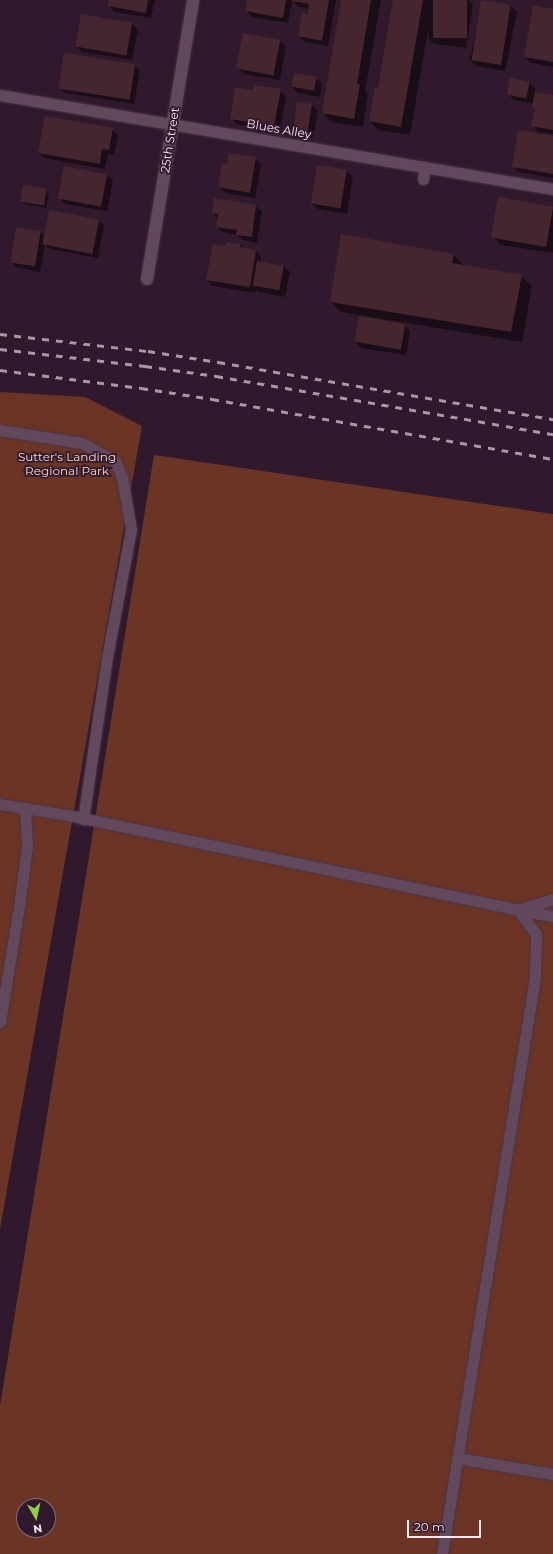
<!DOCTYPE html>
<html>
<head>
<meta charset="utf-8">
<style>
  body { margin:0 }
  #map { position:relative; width:553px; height:1554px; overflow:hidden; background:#30192c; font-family:Montserrat,sans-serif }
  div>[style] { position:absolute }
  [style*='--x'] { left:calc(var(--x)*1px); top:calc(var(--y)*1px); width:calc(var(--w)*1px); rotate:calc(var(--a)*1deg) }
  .green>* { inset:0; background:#6b3425 }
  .shadow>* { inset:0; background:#0007 }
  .building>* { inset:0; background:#46262e; transform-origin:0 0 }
  .roads { filter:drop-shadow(0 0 1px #483545) drop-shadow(0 0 1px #483545) }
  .service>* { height:11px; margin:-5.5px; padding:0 5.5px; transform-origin:5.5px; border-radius:5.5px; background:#62485d }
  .minor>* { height:12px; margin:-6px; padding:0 6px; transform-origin:6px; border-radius:6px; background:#62485d }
  .rail>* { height:3px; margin-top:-1.5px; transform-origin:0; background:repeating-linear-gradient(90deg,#ab98a7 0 7px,transparent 0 14px) }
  span { translate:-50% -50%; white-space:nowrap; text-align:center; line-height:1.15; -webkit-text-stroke:3.5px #30192c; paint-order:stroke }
  .street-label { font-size:12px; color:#f8e7f4 }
  .park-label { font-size:12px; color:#fcd5ca }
  .north { position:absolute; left:16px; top:1498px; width:40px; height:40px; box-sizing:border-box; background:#30192c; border:1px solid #806b7c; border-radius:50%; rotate:171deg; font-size:11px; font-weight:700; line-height:16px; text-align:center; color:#f8e7f4 }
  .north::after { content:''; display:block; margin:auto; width:14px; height:18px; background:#8fcd41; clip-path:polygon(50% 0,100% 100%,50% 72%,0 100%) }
  .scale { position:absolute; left:407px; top:1520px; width:74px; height:18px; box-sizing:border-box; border:2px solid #f8e7f4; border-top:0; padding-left:5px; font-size:12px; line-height:14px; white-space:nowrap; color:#f8e7f4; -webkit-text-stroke:3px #30192c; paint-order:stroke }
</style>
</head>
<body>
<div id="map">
  <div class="green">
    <div style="clip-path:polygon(0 392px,85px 397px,142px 426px,0 1229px)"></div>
    <div style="clip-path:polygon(evenodd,154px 455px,553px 514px,553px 1554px,0 1554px,0 1406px,154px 455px,24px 1506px,48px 1506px,48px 1530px,24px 1530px,24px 1506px)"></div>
  </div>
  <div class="shadow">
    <div style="clip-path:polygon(110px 0,155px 0,151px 18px,115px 12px,109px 6px)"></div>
    <div style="clip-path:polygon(248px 0,292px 0,288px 23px,252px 17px,247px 11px)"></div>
    <div style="clip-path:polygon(292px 0,336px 0,328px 46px,305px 42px,299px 36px,309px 15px,309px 9px,299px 7px)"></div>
    <div style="clip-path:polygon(342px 0,381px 0,365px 91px,368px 94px,363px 127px,331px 122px,323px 113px)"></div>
    <div style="clip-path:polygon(394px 0,469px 0,473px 4px,466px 48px,434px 44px,428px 38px,429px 30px,428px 30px,410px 135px,378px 130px,370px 121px,379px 89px)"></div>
    <div style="clip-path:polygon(482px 1px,511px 6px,517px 12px,505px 71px,476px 66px,470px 60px)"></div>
    <div style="clip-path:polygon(553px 10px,553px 67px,531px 63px,525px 57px)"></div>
    <div style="clip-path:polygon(82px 16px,132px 24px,138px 30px,132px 60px,82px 52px,76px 46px)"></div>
    <div style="clip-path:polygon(280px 40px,286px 46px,280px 80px,244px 74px,238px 68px)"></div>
    <div style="clip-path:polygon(134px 65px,140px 71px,134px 104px,65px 93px,59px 87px)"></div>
    <div style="clip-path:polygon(316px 78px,322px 84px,320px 97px,298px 93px,292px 87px)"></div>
    <div style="clip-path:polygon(530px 83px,535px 89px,535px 93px,553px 96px,553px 134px,538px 132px,533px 126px,536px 109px,534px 104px,514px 100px,508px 94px)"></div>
    <div style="clip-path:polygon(280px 90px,286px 96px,280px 132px,237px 124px,231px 118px,254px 91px)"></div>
    <div style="clip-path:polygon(298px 103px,312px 105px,318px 111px,313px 138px,299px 136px,293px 130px)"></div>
    <div style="clip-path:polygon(112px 129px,118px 135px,114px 155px,108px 154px,105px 169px,45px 158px,39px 153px)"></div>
    <div style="clip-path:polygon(553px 137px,553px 178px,519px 172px,513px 166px)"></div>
    <div style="clip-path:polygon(255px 158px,261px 164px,255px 198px,225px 193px,219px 187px,228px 165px)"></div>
    <div style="clip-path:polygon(318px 166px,347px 171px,353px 177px,347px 214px,318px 209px,312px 204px)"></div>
    <div style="clip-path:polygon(107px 175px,113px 180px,107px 211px,65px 204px,59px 198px)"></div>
    <div style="clip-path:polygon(46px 190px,49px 193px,46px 208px,24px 204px,21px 201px)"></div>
    <div style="clip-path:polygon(215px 199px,256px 206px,262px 211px,257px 243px,243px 240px,237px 235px,223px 232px,217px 226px,218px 219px,213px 213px)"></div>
    <div style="clip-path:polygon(553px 208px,553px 253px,501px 245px,492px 236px)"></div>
    <div style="clip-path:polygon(98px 220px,104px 226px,98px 258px,50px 249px,45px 245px,40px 272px,16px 267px,11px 261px,41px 232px,45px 237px)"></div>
    <div style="clip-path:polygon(240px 245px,244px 248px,256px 251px,261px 256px,260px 262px,284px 266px,290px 272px,285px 297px,259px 292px,256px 289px,255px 293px,213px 286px,207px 280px,226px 247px)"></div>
    <div style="clip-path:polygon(454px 255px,464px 266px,521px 276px,532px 286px,522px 342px,341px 312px,331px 302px)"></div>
    <div style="clip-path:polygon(404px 325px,410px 331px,406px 355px,361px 348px,356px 342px)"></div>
  </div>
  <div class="building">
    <div style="clip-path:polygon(109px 0,148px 0,146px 13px,108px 6px)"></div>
    <div style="clip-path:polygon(247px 0,286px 0,283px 18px,245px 11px)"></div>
    <div style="clip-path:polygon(293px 0,329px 0,322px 41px,298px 36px,302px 13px,308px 14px,309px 4px,292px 1px)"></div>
    <div style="clip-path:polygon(341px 0,371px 0,357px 84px,360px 84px,354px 119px,322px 113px)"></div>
    <div style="clip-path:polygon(393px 0,423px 0,401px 127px,369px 121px,375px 87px,378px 88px)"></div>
    <div style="left:433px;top:0;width:34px;height:38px"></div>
    <div style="left:481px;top:0;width:30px;height:61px;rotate:9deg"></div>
    <div style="clip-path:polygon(533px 5px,553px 9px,553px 62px,524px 57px)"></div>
    <div style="left:81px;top:14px;width:52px;height:33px;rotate:10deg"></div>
    <div style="left:243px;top:33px;width:38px;height:36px;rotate:11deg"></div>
    <div style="left:64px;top:53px;width:72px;height:36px;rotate:9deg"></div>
    <div style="left:294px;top:73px;width:23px;height:14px;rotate:10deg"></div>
    <div style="left:510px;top:78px;width:20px;height:17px;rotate:11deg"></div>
    <div style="clip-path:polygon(254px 85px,281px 89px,274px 126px,230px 119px,235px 87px,253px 90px)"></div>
    <div style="clip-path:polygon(535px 92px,553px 95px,553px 130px,531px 126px,535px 107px,532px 107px)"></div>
    <div style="left:297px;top:102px;width:15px;height:29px;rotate:8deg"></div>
    <div style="clip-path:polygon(45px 116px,113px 128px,109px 150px,102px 149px,100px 164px,38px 153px)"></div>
    <div style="clip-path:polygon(518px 130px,553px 136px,553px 174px,512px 167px)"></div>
    <div style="clip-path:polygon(229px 153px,256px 157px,250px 193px,218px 187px,222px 163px,227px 164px)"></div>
    <div style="left:317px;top:165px;width:30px;height:39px;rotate:9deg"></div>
    <div style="left:64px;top:166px;width:44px;height:33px;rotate:11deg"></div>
    <div style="left:23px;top:185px;width:24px;height:17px;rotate:9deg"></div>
    <div style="left:498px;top:197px;width:56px;height:41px;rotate:10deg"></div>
    <div style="clip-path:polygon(214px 198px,256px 205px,252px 237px,236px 235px,237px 230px,216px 227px,218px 214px,212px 214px)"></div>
    <div style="left:49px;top:210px;width:51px;height:35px;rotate:11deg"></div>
    <div style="left:16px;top:227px;width:25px;height:36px;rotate:9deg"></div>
    <div style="clip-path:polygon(341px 234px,454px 254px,452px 263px,522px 275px,511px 332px,330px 302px)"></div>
    <div style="clip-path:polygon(226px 242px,240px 244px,240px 247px,256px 250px,250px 287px,206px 280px,213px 244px,225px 246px)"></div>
    <div style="left:257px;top:261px;width:27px;height:25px;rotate:10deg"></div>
    <div style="left:359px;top:316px;width:47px;height:26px;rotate:10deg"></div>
  </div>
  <div class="roads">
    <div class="service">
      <div style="--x:0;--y:95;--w:561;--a:9.65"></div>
      <div style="--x:423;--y:179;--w:11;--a:-80"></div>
      <div style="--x:0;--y:430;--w:83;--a:9"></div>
      <div style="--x:82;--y:443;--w:38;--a:29"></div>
      <div style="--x:115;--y:461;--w:17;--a:66"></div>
      <div style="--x:122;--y:477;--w:53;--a:80.2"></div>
      <div style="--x:131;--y:529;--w:130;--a:100.6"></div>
      <div style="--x:107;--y:657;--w:164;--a:98.4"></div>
      <div style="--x:0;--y:804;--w:74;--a:9.3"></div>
      <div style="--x:73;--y:816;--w:455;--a:11.9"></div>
      <div style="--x:518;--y:910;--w:30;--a:53"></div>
      <div style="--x:536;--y:934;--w:43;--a:91.3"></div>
      <div style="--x:535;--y:977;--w:584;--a:99.16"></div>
      <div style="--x:553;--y:899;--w:37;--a:163"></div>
      <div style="--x:518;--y:910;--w:36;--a:10"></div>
      <div style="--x:0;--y:1022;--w:118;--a:-80.7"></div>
      <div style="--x:19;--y:906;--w:60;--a:-82.3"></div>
      <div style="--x:27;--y:847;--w:39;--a:-93"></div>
      <div style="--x:457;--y:1458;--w:97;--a:9.5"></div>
    </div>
    <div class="minor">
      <div style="--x:147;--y:279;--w:283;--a:-80.6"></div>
    </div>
  </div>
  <div class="rail">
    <div style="--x:0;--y:334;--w:149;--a:6.6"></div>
    <div style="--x:148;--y:351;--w:71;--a:8.9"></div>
    <div style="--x:218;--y:362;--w:340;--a:9.7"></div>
    <div style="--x:0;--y:349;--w:146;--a:6.7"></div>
    <div style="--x:145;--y:366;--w:72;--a:8"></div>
    <div style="--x:216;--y:376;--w:342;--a:9.8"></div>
    <div style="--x:0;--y:370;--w:142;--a:7.3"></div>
    <div style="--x:141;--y:388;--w:72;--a:8.8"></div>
    <div style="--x:212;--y:399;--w:346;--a:10"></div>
  </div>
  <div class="street-label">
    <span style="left:279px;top:129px;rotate:10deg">Blues Alley</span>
    <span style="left:170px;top:140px;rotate:-81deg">25th Street</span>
  </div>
  <div class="park-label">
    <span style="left:67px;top:464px">Sutter's Landing<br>Regional Park</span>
  </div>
  <div class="north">N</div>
  <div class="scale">20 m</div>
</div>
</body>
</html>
